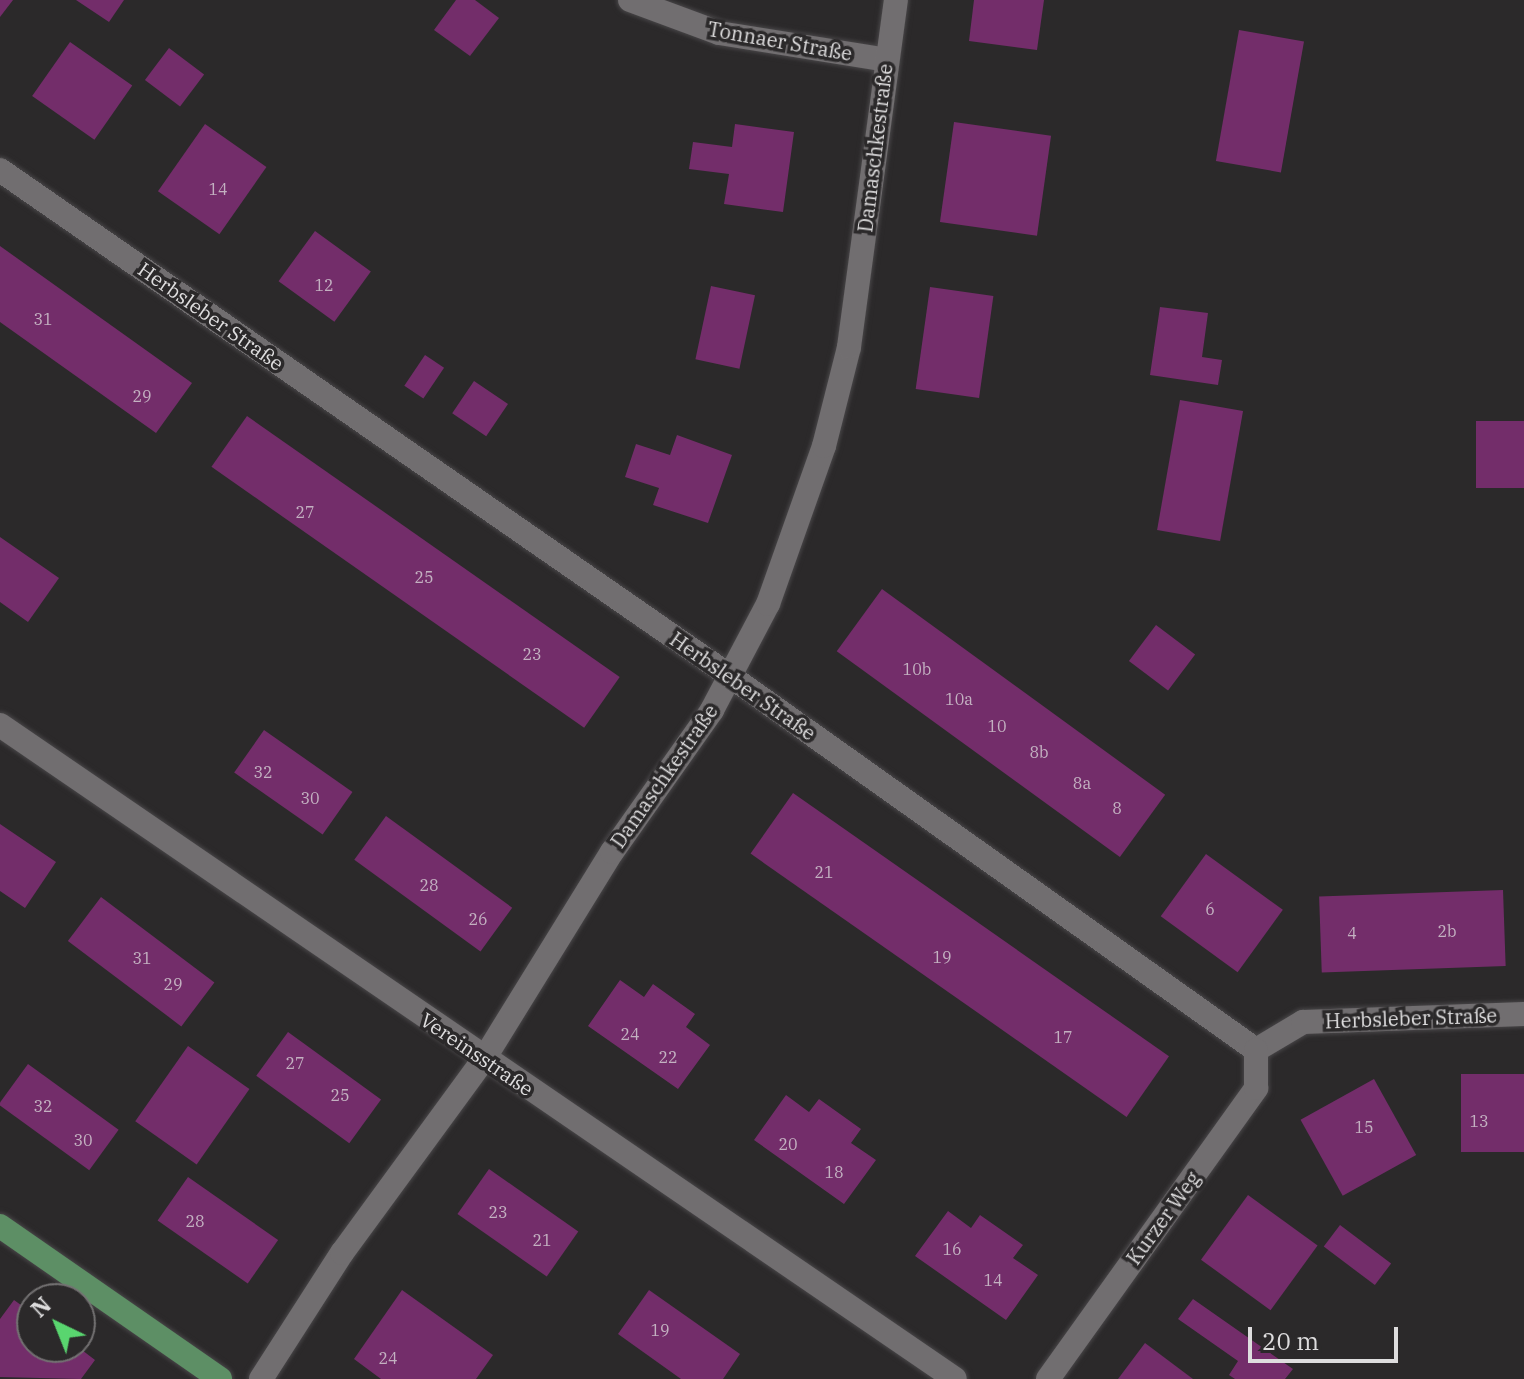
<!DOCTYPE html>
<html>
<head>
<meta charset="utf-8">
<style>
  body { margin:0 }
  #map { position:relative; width:1524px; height:1379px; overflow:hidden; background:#2b292a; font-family:"IBM Plex Serif",serif }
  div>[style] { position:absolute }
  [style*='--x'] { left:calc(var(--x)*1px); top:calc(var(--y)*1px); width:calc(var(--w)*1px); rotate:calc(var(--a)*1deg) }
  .building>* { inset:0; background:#732d6a; transform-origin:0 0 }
  .roads { filter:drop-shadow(0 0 2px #484648) drop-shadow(0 0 2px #484648) }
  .street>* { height:24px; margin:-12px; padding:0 12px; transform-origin:12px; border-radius:12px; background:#716e70 }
  .primary>* { height:24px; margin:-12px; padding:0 12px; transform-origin:12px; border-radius:12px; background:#5d8f65 }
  span { translate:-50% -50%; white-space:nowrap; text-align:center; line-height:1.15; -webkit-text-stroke:7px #2b292a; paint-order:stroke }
  .number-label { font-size:16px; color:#c3b1c1 }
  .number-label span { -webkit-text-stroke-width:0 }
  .street-label { font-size:20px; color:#deddde }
  .north { position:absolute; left:16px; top:1283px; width:80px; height:80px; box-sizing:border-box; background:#2b292a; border:2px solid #737172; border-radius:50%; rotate:317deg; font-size:22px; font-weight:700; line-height:32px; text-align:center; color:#deddde }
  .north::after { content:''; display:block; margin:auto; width:28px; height:36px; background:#59d56f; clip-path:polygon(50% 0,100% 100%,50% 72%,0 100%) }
  .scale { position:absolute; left:1248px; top:1327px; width:150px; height:36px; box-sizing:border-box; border:4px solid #deddde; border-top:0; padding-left:10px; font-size:24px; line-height:28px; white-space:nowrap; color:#deddde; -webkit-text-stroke:6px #2b292a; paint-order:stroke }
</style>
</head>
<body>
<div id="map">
  <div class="building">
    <div style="clip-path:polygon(0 0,13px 0,0 17px)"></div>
    <div style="clip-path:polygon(76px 0,124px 0,109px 22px)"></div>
    <div style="clip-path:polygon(456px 0,475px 0,499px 18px,470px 56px,434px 30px)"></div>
    <div style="clip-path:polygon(974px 0,1044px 0,1037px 50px,969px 41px)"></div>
    <div style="left:1239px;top:30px;width:66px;height:133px;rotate:10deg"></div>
    <div style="left:70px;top:42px;width:76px;height:66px;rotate:35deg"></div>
    <div style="left:169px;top:48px;width:44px;height:40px;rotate:37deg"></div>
    <div style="left:954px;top:122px;width:98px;height:101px;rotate:8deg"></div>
    <div style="left:205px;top:124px;width:75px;height:82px;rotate:35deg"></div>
    <div style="clip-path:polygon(735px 124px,794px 132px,783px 212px,724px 204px,729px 174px,689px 169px,693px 142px,732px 147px)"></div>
    <div style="left:315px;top:231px;width:69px;height:62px;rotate:36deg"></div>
    <div style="clip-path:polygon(0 246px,192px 383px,156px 433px,0 322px)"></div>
    <div style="left:711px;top:286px;width:45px;height:75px;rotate:12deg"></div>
    <div style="left:930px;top:287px;width:64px;height:103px;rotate:8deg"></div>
    <div style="clip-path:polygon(1160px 307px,1208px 313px,1202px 357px,1222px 360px,1218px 385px,1150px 375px)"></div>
    <div style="left:425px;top:355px;width:23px;height:37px;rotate:34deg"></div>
    <div style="left:474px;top:381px;width:41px;height:39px;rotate:34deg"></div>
    <div style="left:1180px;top:400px;width:64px;height:132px;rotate:10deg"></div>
    <div style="left:247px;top:416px;width:455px;height:62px;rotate:35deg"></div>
    <div style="left:1476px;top:421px;width:48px;height:67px"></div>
    <div style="clip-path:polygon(677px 435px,732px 455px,708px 523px,653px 505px,659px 488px,625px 477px,636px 444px,670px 455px)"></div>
    <div style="clip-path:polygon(0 537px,59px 578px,28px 622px,0 602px)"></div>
    <div style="left:882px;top:589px;width:350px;height:77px;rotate:36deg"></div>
    <div style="left:1156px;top:625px;width:49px;height:45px;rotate:37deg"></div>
    <div style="left:264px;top:730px;width:108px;height:52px;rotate:35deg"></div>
    <div style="left:793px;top:793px;width:459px;height:74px;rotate:35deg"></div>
    <div style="left:386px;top:816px;width:156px;height:54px;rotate:36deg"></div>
    <div style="clip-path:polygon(0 824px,56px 862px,25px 908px,0 891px)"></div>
    <div style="left:1206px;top:854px;width:95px;height:77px;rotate:36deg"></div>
    <div style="left:1503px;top:890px;width:76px;height:184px;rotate:88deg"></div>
    <div style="left:101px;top:897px;width:142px;height:55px;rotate:37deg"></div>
    <div style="clip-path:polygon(620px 980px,644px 997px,653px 984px,695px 1014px,686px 1027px,710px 1045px,678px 1089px,588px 1026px)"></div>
    <div style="left:288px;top:1032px;width:115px;height:54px;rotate:36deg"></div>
    <div style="left:188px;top:1046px;width:75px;height:92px;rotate:35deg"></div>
    <div style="left:28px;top:1064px;width:112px;height:50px;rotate:36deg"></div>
    <div style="left:1524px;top:1074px;width:78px;height:63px;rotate:90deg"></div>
    <div style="left:1374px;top:1079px;width:87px;height:84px;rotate:61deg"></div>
    <div style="clip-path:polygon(786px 1095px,809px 1112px,819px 1099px,861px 1129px,851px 1143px,876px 1160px,844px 1204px,754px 1140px)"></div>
    <div style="left:489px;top:1169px;width:109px;height:55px;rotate:35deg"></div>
    <div style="left:188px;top:1177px;width:110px;height:53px;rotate:35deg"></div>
    <div style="left:1248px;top:1195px;width:86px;height:80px;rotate:36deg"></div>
    <div style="clip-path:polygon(948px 1211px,971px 1228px,980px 1215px,1023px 1245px,1013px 1258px,1038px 1275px,1006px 1320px,915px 1256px)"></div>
    <div style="left:1340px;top:1225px;width:64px;height:27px;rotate:37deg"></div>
    <div style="clip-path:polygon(402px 1290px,493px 1355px,476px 1379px,381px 1379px,354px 1359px)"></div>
    <div style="clip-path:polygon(649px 1290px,740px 1354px,723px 1379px,681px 1379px,618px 1334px)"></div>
    <div style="clip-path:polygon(1193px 1299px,1293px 1369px,1285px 1379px,1235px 1379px,1229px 1375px,1238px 1361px,1178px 1319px)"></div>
    <div style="clip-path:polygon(14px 1300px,32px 1313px,32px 1347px,78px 1347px,95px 1360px,81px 1379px,0 1377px,0 1319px)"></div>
    <div style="clip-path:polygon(1145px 1343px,1193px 1379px,1118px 1379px)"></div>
  </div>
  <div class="roads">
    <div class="street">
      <div style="--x:630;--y:0;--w:95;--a:20.3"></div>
      <div style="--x:719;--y:33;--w:170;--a:9.1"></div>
      <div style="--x:0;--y:170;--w:888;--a:34.73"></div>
      <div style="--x:730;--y:676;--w:645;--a:35.41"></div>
      <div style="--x:1256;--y:1050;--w:55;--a:-30.8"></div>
      <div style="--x:1303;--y:1022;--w:221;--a:-2.1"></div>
      <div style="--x:0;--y:725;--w:1157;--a:34.4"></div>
      <div style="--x:261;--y:1379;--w:150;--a:-57.3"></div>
      <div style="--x:342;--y:1253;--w:240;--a:-53.8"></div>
      <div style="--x:484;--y:1059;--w:243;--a:-58.3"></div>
      <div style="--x:612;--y:852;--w:174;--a:-54.8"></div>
      <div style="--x:712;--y:710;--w:120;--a:-62.2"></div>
      <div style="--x:768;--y:604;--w:168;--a:-70.5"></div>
      <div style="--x:824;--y:446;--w:102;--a:-75.8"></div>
      <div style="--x:849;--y:347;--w:350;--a:-82.3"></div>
      <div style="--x:1048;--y:1379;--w:358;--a:-54.4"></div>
      <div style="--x:1256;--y:1088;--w:38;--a:-90"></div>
    </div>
    <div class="primary">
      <div style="--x:0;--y:1226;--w:268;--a:34.8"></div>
    </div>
  </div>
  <div class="number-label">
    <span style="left:218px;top:189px">14</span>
    <span style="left:324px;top:285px">12</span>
    <span style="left:43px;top:319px">31</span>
    <span style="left:142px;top:396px">29</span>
    <span style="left:305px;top:512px">27</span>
    <span style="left:424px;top:577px">25</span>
    <span style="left:532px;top:654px">23</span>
    <span style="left:917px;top:669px">10b</span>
    <span style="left:959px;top:699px">10a</span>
    <span style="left:997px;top:726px">10</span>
    <span style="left:1039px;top:752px">8b</span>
    <span style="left:263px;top:772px">32</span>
    <span style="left:1082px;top:783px">8a</span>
    <span style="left:310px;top:798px">30</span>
    <span style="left:1117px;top:808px">8</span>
    <span style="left:824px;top:872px">21</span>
    <span style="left:429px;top:885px">28</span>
    <span style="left:1210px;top:909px">6</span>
    <span style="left:478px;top:919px">26</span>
    <span style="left:1447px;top:931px">2b</span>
    <span style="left:1352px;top:933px">4</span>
    <span style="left:942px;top:957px">19</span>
    <span style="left:142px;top:958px">31</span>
    <span style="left:173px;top:984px">29</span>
    <span style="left:630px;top:1034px">24</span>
    <span style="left:1063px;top:1037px">17</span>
    <span style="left:668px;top:1057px">22</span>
    <span style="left:295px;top:1063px">27</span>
    <span style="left:340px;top:1095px">25</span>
    <span style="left:43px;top:1106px">32</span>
    <span style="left:1479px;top:1121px">13</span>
    <span style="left:1364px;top:1127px">15</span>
    <span style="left:83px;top:1140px">30</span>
    <span style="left:788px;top:1144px">20</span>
    <span style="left:834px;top:1172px">18</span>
    <span style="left:498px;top:1212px">23</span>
    <span style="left:195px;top:1221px">28</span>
    <span style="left:542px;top:1240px">21</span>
    <span style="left:952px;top:1249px">16</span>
    <span style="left:993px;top:1280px">14</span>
    <span style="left:660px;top:1330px">19</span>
    <span style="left:388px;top:1358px">24</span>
  </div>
  <div class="street-label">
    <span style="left:780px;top:41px;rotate:10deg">Tonnaer Straße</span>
    <span style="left:875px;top:148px;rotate:-83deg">Damaschkestraße</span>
    <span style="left:211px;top:316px;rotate:35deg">Herbsleber Straße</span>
    <span style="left:743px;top:686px;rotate:35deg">Herbsleber Straße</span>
    <span style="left:664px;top:776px;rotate:-55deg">Damaschkestraße</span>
    <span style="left:1411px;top:1018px;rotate:-2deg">Herbsleber Straße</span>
    <span style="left:477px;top:1054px;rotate:34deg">Vereinsstraße</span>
    <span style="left:1163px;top:1218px;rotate:-54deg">Kurzer Weg</span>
  </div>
  <div class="north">N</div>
  <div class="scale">20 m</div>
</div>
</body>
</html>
